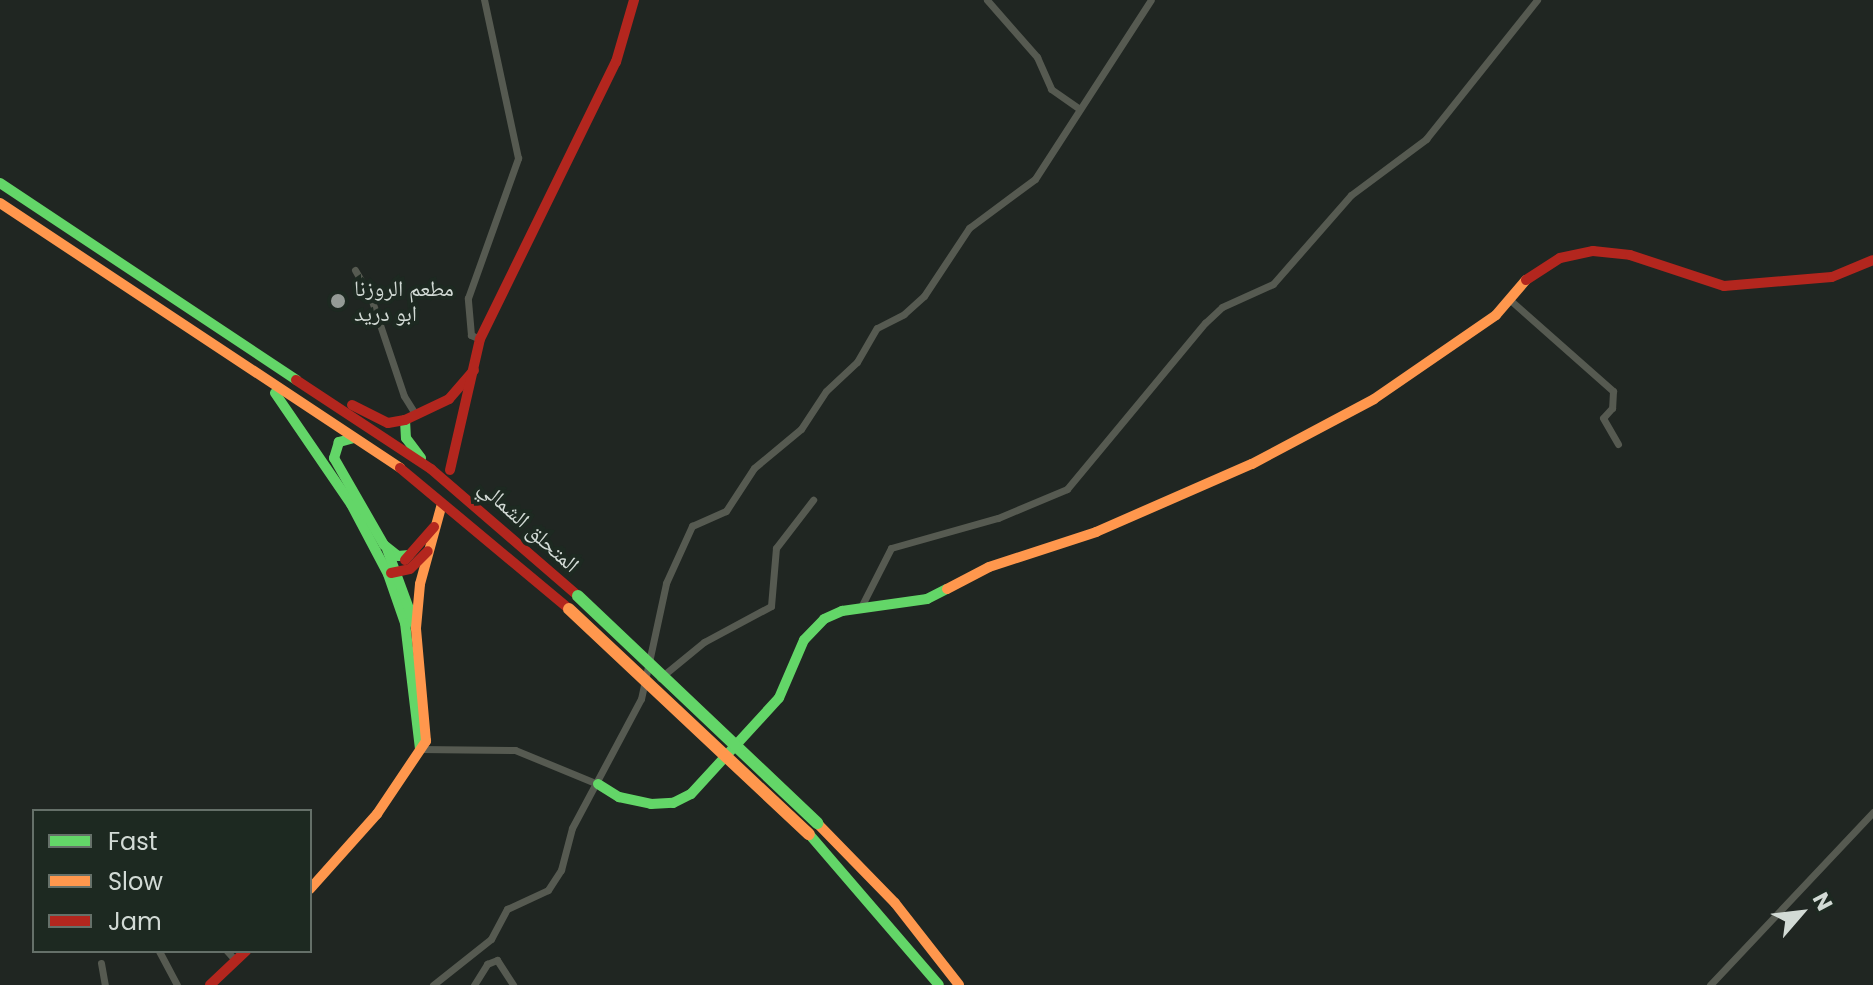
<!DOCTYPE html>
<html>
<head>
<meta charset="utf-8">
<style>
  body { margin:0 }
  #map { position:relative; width:1873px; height:985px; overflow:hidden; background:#202622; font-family:Poppins,"Noto Naskh Arabic",sans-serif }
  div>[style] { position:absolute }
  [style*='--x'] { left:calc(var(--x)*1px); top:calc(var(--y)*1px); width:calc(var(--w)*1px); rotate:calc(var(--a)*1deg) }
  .street>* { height:7px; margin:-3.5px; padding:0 3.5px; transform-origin:3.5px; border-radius:3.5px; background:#565a51 }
  .fast>* { height:10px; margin:-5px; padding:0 5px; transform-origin:5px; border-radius:5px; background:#63d668 }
  .slow>* { height:10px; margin:-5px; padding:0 5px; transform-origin:5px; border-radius:5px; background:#ff974d }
  .jam>* { height:10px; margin:-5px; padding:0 5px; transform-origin:5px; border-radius:5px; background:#b3261e }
  .fast-bridge>* { height:12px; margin:-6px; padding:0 6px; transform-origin:6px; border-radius:6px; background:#63d668 }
  .slow-bridge>* { height:12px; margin:-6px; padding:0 6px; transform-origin:6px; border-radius:6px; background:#ff974d }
  .dots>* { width:22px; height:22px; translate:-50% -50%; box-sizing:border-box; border:4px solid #1d2921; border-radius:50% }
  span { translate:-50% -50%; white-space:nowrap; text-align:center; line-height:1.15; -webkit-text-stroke:8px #1d2921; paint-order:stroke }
  .poi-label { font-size:22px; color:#d2dad5 }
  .left { translate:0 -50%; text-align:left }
  .street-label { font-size:22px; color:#d2dad5 }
  .legend { position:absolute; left:32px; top:809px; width:280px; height:144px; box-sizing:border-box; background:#1d2921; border:2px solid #657069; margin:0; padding:10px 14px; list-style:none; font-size:24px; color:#d2dad5 }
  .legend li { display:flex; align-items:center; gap:16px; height:40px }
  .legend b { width:40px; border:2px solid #657069 }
  .north { position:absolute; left:1761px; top:873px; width:80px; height:80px; -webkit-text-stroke:6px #1d2921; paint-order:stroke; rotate:62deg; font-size:22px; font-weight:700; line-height:32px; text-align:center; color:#d2dad5 }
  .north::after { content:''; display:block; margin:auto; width:28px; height:36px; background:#d2dad5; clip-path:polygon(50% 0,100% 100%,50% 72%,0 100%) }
</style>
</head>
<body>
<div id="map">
  <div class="street">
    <div style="--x:987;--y:0;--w:76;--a:48.7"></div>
    <div style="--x:1037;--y:57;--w:35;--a:66"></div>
    <div style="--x:1051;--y:89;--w:33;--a:35"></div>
    <div style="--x:355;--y:270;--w:32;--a:60"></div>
    <div style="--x:371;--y:298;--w:103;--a:71.4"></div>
    <div style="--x:404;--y:396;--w:22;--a:58"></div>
    <div style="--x:1509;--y:299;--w:139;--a:41.5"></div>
    <div style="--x:1613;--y:391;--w:17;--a:93"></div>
    <div style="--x:1612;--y:408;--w:13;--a:132"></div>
    <div style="--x:1603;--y:418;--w:30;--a:60"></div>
    <div style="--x:480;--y:339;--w:10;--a:-156"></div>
    <div style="--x:471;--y:335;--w:37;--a:-95"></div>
    <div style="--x:468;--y:298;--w:149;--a:-70.3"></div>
    <div style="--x:518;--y:158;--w:162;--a:-102.1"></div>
    <div style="--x:861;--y:607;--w:66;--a:-63"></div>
    <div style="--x:891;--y:548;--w:111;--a:-15.7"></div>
    <div style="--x:998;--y:518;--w:75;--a:-22.8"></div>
    <div style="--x:1067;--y:489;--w:216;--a:-50.3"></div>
    <div style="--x:1205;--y:323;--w:23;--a:-43"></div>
    <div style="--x:1222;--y:307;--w:56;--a:-24.3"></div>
    <div style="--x:1273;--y:284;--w:118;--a:-48.8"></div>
    <div style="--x:1351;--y:195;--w:94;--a:-36.7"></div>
    <div style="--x:1426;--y:139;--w:178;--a:-51.4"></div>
    <div style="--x:660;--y:678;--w:57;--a:-39.3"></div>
    <div style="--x:704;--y:642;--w:76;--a:-28.2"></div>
    <div style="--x:771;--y:606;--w:58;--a:-85.1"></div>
    <div style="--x:776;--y:548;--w:61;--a:-52.4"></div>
    <div style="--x:420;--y:749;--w:95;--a:0.6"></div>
    <div style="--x:515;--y:750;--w:90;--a:22.3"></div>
    <div style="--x:159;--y:951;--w:38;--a:62"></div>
    <div style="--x:227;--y:951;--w:12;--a:48"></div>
    <div style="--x:101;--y:963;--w:22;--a:80"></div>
    <div style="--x:433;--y:985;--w:74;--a:-38.4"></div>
    <div style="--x:491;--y:939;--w:34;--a:-62"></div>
    <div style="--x:507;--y:909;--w:45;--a:-24.9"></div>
    <div style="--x:548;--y:890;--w:24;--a:-57"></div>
    <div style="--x:561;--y:870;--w:43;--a:-75.3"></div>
    <div style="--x:572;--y:828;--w:146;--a:-61.9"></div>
    <div style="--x:641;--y:699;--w:119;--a:-77.8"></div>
    <div style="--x:666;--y:583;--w:63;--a:-65.5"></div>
    <div style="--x:692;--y:526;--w:37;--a:-24"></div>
    <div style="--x:726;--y:511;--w:51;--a:-56.9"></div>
    <div style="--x:754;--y:468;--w:61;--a:-39.7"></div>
    <div style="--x:801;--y:429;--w:45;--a:-56.7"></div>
    <div style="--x:826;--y:391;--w:42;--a:-43.1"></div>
    <div style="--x:857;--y:362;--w:39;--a:-60"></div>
    <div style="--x:877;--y:328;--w:30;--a:-27"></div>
    <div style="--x:904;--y:314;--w:27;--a:-42"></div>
    <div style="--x:924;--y:296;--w:82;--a:-56.5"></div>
    <div style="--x:969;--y:228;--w:82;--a:-36.6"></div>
    <div style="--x:1035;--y:179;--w:213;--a:-57.1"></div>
    <div style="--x:474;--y:985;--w:25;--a:-58"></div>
    <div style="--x:487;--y:964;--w:11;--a:-22"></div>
    <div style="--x:497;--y:960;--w:30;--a:57"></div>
    <div style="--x:1710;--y:985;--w:238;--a:-46.7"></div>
  </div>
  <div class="fast">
    <div style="--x:0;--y:183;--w:356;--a:33.6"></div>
    <div style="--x:275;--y:393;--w:135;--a:55.6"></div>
    <div style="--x:351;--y:504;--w:79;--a:62.1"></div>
    <div style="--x:388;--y:574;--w:52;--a:70.9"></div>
    <div style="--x:405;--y:623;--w:127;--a:83.2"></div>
    <div style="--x:405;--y:420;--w:18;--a:87"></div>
    <div style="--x:406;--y:438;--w:25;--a:53"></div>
    <div style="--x:354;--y:438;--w:16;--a:165"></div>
    <div style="--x:339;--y:442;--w:17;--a:107"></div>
    <div style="--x:334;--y:458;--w:100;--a:60.1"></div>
    <div style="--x:384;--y:545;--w:18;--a:38"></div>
    <div style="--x:398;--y:556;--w:11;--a:-5"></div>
    <div style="--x:387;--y:549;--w:84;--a:69.8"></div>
    <div style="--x:598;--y:784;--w:25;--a:32"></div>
    <div style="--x:619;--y:797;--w:33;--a:12"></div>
    <div style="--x:651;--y:804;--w:22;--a:-3"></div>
    <div style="--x:673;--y:803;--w:20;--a:-27"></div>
    <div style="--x:691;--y:794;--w:130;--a:-47.5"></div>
    <div style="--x:779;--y:698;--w:63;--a:-66.7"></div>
    <div style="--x:804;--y:640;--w:29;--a:-46"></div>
    <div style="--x:824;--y:619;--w:20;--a:-24"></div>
    <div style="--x:842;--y:611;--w:86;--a:-8"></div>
    <div style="--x:927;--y:599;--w:22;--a:-27"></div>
    <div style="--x:809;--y:834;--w:199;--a:49.3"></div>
  </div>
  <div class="slow">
    <div style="--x:0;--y:203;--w:480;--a:33.5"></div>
    <div style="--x:947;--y:589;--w:47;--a:-27.6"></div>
    <div style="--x:989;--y:567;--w:113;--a:-18.1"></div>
    <div style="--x:1096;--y:532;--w:170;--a:-23.6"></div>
    <div style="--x:1252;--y:464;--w:138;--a:-28"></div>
    <div style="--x:1374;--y:399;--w:148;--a:-34.5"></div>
    <div style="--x:1496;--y:315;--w:46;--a:-49.4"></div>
    <div style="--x:817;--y:823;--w:112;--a:45.7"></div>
    <div style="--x:895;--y:903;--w:104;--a:52"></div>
    <div style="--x:310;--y:889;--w:101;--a:-48.2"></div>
    <div style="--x:377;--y:814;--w:88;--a:-56.1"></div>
    <div style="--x:426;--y:741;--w:113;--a:-95.1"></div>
    <div style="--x:416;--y:628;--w:44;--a:-84.8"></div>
    <div style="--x:420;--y:584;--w:80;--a:-74.7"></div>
  </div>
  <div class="jam">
    <div style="--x:1526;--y:280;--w:40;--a:-32.9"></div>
    <div style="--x:1560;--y:258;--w:34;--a:-12"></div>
    <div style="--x:1593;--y:251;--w:37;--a:6"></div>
    <div style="--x:1630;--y:255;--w:99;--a:18.3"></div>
    <div style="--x:1724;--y:286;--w:108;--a:-4.8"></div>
    <div style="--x:1832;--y:277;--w:44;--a:-22.5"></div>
    <div style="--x:296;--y:380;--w:162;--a:33.4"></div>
    <div style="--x:431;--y:469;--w:194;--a:40.8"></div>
    <div style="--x:352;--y:405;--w:40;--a:26.6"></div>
    <div style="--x:388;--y:423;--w:17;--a:-10"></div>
    <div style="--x:405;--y:420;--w:49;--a:-25.5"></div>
    <div style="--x:449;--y:399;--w:38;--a:-49"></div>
    <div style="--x:400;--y:468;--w:220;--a:39.8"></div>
    <div style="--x:450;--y:470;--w:134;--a:-77.1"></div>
    <div style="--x:480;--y:339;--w:309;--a:-63.9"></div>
    <div style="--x:616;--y:62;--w:65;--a:-73.8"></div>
    <div style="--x:405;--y:560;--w:44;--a:-48.7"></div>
    <div style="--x:391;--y:573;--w:19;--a:-12"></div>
    <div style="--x:410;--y:569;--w:25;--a:-45"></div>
    <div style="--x:210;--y:985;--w:50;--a:-43.4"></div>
  </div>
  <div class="fast-bridge">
    <div style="--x:578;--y:596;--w:330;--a:43.5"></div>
  </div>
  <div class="slow-bridge">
    <div style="--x:569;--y:609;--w:329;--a:43.2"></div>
  </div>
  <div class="dots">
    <div style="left:338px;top:301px;background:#949b96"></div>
  </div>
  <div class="poi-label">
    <span class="left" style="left:354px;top:301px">مطعم الروزنا<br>ابو دريد</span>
  </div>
  <div class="street-label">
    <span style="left:529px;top:526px;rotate:42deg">المتحلق الشمالي</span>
  </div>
  <ul class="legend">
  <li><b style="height:10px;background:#63d668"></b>Fast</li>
  <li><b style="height:10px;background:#ff974d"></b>Slow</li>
  <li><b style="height:10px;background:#b3261e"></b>Jam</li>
  </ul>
  <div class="north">N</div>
</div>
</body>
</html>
